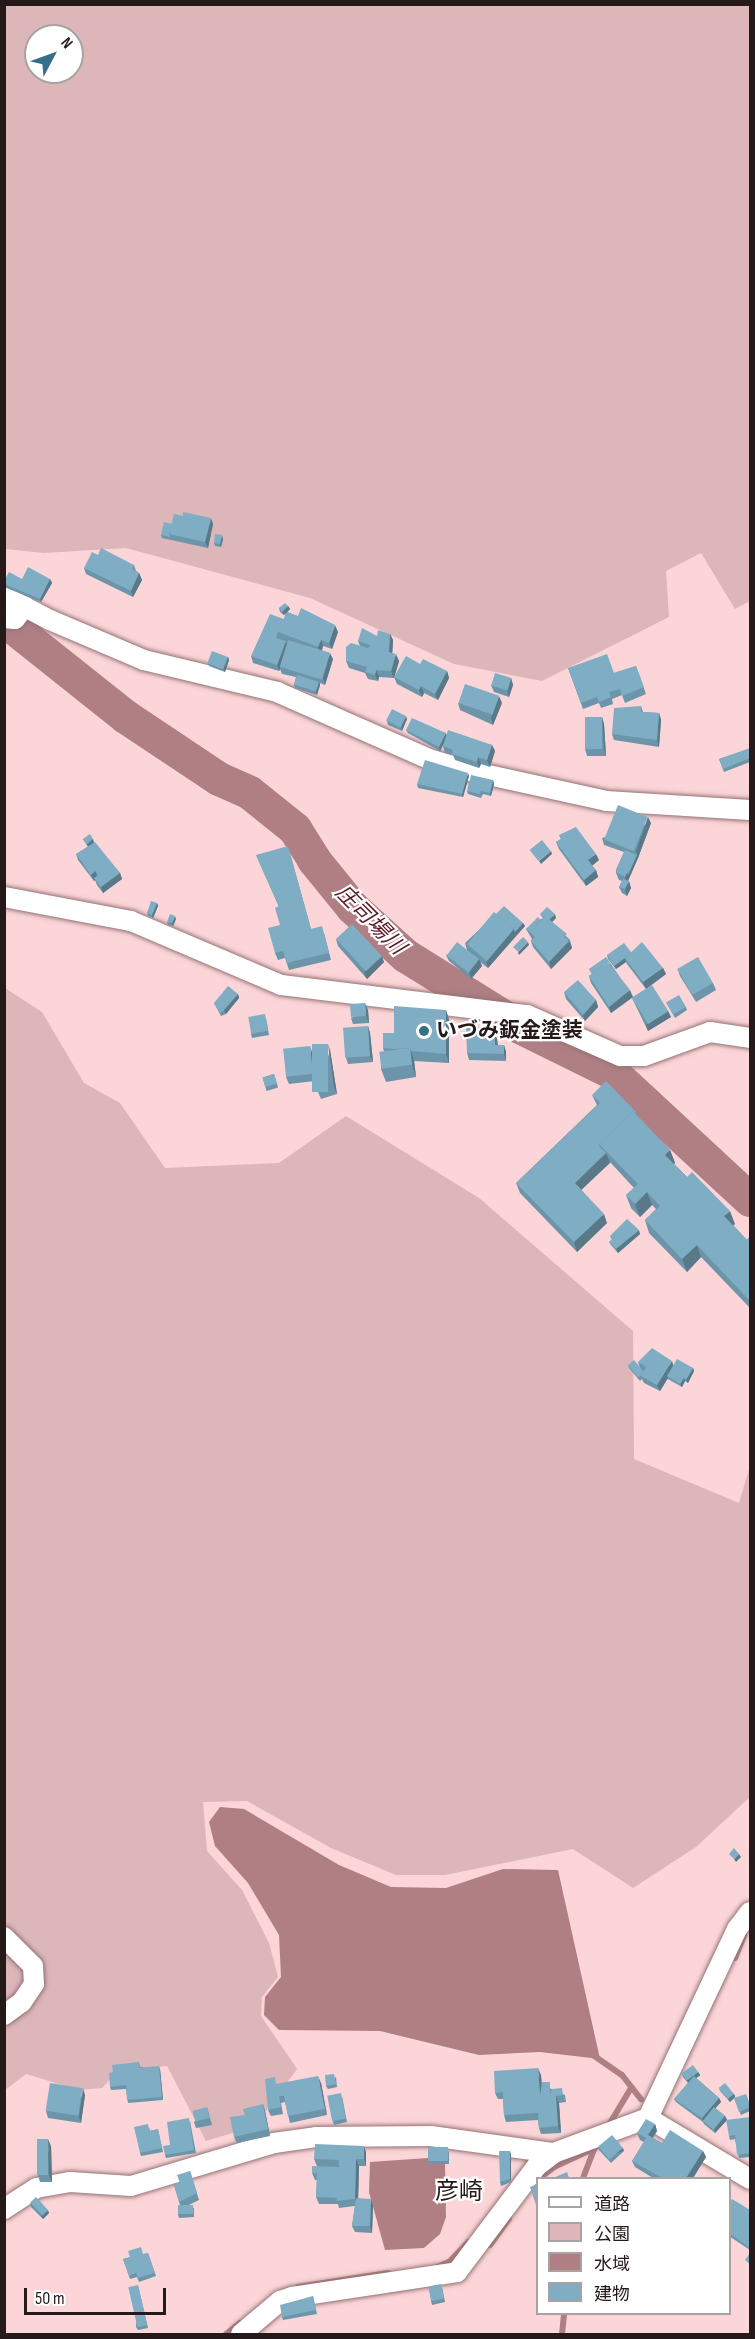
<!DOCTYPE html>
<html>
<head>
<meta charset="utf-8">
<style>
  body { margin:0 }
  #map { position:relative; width:755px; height:2339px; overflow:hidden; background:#fbd5d7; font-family:"Sofia Sans Condensed","Noto Sans JP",sans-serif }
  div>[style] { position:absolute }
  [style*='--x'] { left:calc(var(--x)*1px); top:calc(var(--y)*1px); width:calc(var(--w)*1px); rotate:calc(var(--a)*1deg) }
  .green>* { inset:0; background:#dcb6b9 }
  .water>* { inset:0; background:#af7f83 }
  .stream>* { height:6px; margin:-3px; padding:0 3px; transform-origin:3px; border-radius:3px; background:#af7f83 }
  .river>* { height:34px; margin:-17px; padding:0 17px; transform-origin:17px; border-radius:17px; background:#af7f83 }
  .roads { filter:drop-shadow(0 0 2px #937274) drop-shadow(0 0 2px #937274) }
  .minor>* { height:20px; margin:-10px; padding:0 10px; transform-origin:10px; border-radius:10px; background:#fff }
  .wall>* { inset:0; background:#6d95a9; transform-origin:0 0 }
  .shaded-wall>* { inset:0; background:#597989; transform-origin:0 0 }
  .building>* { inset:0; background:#7fadc4; transform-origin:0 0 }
  .dots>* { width:16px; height:16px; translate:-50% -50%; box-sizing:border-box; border:3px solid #fff; border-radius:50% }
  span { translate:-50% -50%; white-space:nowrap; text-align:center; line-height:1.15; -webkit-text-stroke:4.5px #fff; paint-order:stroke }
  .poi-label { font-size:21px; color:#26191a; font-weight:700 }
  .left { translate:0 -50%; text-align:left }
  .water-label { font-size:22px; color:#5a1d27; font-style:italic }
  .quarter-label { font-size:24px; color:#26191a }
  .frame { position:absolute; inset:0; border:6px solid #26191a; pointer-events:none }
  .legend { position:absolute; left:536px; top:2177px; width:195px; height:138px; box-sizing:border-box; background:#fff; border:2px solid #a8a3a3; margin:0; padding:8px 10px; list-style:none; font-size:18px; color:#26191a }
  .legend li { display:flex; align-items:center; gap:12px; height:30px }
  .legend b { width:30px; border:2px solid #a8a3a3 }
  .north { position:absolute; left:24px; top:24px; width:60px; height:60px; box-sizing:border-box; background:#fff; border:2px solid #a8a3a3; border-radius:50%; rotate:49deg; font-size:16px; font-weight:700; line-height:24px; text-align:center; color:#26191a }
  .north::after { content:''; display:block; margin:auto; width:21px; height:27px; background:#356f88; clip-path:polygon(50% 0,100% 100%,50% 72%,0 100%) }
  .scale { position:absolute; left:24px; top:2288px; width:142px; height:27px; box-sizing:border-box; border:3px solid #26191a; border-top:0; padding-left:8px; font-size:18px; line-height:21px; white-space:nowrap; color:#26191a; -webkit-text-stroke:4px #fff; paint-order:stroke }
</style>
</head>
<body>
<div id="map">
  <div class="green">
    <div style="clip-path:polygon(evenodd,5px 5px,750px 5px,750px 601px,735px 609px,701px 553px,666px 571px,669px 617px,542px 681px,454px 664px,310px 598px,126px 548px,44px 553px,5px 549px,5px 5px,36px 36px,72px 36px,72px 72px,36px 72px,36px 36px)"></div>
    <div style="clip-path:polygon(5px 988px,42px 1012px,84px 1083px,120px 1103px,165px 1168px,279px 1163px,346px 1116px,479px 1198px,633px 1331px,634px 1459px,739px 1503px,750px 1466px,750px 1797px,696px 1847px,633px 1888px,573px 1849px,445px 1875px,396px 1875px,331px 1848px,247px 1801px,203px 1802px,207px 1851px,242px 1890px,269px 1943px,278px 1977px,262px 1997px,261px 2016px,297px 2069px,255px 2126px,206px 2141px,167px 2066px,118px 2071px,102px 2088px,79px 2090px,26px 2074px,5px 2090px)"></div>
  </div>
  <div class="water">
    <div style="clip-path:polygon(220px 1807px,244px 1809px,339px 1865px,391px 1887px,446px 1888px,503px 1869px,558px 1870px,600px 2059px,540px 2052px,479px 2055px,380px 2031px,279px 2030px,264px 2015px,265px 1997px,281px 1977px,279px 1935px,248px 1883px,215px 1846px,209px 1822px)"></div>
    <div style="clip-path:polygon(428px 2158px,445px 2163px,446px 2217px,440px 2234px,424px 2248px,385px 2250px,369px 2192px,370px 2162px)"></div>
  </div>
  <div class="stream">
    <div style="--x:735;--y:1958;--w:24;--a:-68"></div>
    <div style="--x:593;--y:2055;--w:35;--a:35"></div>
    <div style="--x:622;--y:2075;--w:31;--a:52"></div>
    <div style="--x:607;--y:2128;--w:47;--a:-59"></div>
    <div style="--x:540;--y:2178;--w:18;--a:-38"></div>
    <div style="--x:554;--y:2167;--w:45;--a:-24.9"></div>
    <div style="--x:583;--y:2178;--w:30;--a:-69"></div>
    <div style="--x:490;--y:2245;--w:32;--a:-54"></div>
    <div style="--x:437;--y:2267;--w:13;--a:-23"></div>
    <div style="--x:449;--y:2262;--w:28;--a:-46"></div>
    <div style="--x:298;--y:2287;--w:91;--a:-8.8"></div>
    <div style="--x:226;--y:2334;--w:18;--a:-38"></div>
    <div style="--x:562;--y:2334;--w:20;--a:-84"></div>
  </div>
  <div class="river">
    <div style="--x:4;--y:620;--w:156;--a:38.5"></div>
    <div style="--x:126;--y:717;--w:112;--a:33.7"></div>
    <div style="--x:219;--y:779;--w:34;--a:24"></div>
    <div style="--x:250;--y:793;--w:58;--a:38.7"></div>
    <div style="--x:295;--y:829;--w:36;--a:58"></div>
    <div style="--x:314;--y:860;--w:62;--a:50.9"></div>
    <div style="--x:353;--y:908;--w:72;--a:42.2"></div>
    <div style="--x:406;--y:956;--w:134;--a:31.9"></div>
    <div style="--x:520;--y:1027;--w:104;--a:26.3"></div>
    <div style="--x:613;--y:1073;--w:187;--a:42.8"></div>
  </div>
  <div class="roads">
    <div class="minor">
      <div style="--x:4;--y:596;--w:52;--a:27.6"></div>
      <div style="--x:50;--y:620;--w:102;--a:23.1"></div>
      <div style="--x:144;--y:660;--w:137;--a:13.5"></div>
      <div style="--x:277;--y:692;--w:166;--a:23.8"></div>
      <div style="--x:429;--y:759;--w:43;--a:16.3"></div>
      <div style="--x:470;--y:771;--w:139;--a:12.4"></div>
      <div style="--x:606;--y:801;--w:144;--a:3.6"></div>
      <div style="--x:4;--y:618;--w:11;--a:5"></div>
      <div style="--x:15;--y:619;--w:16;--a:-52"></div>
      <div style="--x:4;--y:897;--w:129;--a:10.7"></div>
      <div style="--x:131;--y:921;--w:163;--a:23.1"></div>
      <div style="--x:281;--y:985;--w:248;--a:7"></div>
      <div style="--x:527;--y:1015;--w:102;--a:23.8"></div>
      <div style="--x:620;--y:1056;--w:24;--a:0"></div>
      <div style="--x:644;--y:1056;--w:70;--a:-20"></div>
      <div style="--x:710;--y:1032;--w:40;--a:8.5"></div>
      <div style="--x:4;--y:1937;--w:41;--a:45"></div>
      <div style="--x:33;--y:1966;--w:18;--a:87"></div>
      <div style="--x:34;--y:1984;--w:22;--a:124"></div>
      <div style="--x:22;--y:2002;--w:22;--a:144"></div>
      <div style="--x:648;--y:2118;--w:119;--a:30.9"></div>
      <div style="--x:4;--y:2209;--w:38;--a:-33"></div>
      <div style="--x:36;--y:2188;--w:35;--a:-10"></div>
      <div style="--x:70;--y:2182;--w:61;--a:3.8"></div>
      <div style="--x:131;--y:2186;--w:149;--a:-16.7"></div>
      <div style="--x:274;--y:2143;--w:42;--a:-8.1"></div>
      <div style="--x:316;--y:2137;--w:115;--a:-0.5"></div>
      <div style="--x:431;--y:2136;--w:124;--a:7.9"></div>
      <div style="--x:241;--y:2334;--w:51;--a:-40.2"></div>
      <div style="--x:280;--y:2301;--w:13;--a:-18"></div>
      <div style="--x:292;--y:2297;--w:167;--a:-8.6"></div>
      <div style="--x:457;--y:2272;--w:133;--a:-53"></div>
      <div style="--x:537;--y:2166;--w:21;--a:-37"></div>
      <div style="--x:554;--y:2153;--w:100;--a:-20.4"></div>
      <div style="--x:648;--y:2118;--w:209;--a:-64.8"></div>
      <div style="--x:737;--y:1929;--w:21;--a:-53"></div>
    </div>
  </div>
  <div class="wall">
    <div style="clip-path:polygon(172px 524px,213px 524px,208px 548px,162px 538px,161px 535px)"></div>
    <div style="clip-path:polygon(223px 539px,221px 547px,215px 546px,214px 543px)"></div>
    <div style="clip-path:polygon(98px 555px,134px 565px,136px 571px,139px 573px,142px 580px,133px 597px,86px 574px,84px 568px)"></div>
    <div style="clip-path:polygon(22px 579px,50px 579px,52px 583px,41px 602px,4px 587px,4px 581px)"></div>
    <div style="clip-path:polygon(288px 606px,290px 609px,287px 612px,338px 632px,332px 649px,323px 646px,322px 650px,333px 659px,325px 685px,320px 683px,320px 685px,317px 695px,295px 688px,294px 685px,296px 677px,282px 674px,280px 669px,279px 671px,253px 663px,251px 656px,284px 619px,286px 612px,284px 615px,280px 612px,279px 608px)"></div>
    <div style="clip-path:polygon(390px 634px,393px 640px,392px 653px,399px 661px,394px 678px,379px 677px,378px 681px,368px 679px,365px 673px,349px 668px,346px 661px,360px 646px,358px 641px,377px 636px)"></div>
    <div style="clip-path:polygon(228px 657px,229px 660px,225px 672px,209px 666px,208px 663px)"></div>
    <div style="clip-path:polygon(420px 664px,447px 671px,449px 678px,438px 700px,424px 693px,422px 697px,397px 684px,394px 677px)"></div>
    <div style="clip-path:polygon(636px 666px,646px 694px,625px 703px,622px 695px,612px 699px,613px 704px,601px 708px,599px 703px,583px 709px,568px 668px,614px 673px)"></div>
    <div style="clip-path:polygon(511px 678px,513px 685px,509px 697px,494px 692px,491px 685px)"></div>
    <div style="clip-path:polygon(458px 703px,502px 703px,493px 725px,460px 710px)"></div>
    <div style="clip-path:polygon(641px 706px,643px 712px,659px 713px,661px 720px,659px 747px,614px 740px,612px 734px)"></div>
    <div style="clip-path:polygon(602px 717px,604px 724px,606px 756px,587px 756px,585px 749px)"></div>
    <div style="clip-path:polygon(407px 719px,402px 731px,388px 725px,387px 721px)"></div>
    <div style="clip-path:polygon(406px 730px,446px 733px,446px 735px,492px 745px,495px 751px,490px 767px,481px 764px,479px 768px,455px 760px,453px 755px,445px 753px,443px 746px,444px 743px,440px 751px,408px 733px)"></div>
    <div style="clip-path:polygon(750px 749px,750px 762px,724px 772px,719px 759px)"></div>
    <div style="clip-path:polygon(469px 776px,463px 797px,418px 788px,417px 784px)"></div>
    <div style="clip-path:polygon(493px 780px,494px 784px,491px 796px,483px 794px,481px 798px,468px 794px,467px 791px)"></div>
    <div style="clip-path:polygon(651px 823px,638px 858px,628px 881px,631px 888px,627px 896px,622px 893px,619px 887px,622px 881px,619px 880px,616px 873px,616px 870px,624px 852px,604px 845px,602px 838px)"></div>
    <div style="clip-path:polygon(559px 835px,599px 860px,592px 866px,596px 870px,598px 877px,586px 886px,559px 849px,556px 842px,561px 839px)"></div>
    <div style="clip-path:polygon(83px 839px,93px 839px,94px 843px,120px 873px,122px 879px,103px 893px,97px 885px,95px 880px,94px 881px,78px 860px,76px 854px,88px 847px)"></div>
    <div style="clip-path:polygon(290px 853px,311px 929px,324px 933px,331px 960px,289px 970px,285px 958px,278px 960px,275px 953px,280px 925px,279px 907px,256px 855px)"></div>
    <div style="clip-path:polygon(157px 903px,158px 906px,153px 918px,148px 916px,147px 913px)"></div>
    <div style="clip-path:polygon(496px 914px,523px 923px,525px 926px,488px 968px,480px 962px,482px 966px,471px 979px,449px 961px,446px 955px,467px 950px,465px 943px)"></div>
    <div style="clip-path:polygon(540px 914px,556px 918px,552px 922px,570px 940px,572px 948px,551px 969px,533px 947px,531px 941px,532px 939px,526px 929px,543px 918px)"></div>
    <div style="clip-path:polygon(176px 919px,173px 926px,168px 925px,167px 922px)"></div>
    <div style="clip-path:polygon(336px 939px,384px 962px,367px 979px,338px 946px)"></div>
    <div style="clip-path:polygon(631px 952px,663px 968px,666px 974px,646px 989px,668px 1011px,671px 1017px,648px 1031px,632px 998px,646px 989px,627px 964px,626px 962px,616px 969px,608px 959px,607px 955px)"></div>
    <div style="clip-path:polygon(611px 964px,633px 997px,611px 1013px,591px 983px,589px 976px,592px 974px,589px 969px)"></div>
    <div style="clip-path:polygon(678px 970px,713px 983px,716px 990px,696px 1002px,680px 976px)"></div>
    <div style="clip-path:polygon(564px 992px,596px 1000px,598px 1007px,585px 1021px,566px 999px)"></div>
    <div style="clip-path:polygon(238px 994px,239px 998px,226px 1014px,221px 1016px,214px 1003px)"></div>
    <div style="clip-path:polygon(666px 1002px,686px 1007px,687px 1010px,675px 1018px)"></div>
    <div style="clip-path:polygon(368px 1010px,369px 1023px,353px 1024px,351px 1018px)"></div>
    <div style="clip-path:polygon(446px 1010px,449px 1020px,449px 1063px,414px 1061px,416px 1077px,386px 1082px,381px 1069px,384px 1051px,383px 1048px,394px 1033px)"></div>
    <div style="clip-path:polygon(266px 1018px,269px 1035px,252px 1038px,251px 1034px)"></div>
    <div style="clip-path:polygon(368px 1026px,370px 1033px,373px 1062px,348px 1064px,346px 1058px)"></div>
    <div style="clip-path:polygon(488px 1027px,490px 1032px,495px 1032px,497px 1039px,498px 1045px,504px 1045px,506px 1052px,506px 1061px,469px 1060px,467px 1053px)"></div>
    <div style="clip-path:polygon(330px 1050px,337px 1094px,321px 1099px,318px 1092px)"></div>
    <div style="clip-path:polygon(312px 1052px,315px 1081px,289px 1084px,286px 1077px)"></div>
    <div style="left:274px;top:1074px;width:14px;height:12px;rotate:73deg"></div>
    <div style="clip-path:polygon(592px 1095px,636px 1112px,638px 1117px,670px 1150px,675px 1163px,674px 1164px,735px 1224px,733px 1225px,747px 1240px,750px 1236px,750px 1308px,701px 1257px,687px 1272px,649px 1233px,645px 1220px,656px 1209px,652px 1205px,640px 1217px,631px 1208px,626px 1195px,634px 1188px,610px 1162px,581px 1190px,607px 1223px,577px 1252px,520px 1193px,516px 1183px,597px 1105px)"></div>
    <div style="clip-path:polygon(640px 1234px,618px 1253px,611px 1245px,609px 1242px,612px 1240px,610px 1236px)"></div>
    <div style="clip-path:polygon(638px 1362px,693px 1368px,694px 1371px,688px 1383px,685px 1381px,682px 1387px,668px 1379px,668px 1378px,660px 1391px,644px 1383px,642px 1379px,640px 1381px,629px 1368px,628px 1365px,640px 1368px)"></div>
    <div style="clip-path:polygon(139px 2062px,140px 2067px,160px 2069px,163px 2100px,128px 2103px,126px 2089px,111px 2090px,110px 2087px,113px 2072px)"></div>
    <div style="clip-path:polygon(698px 2072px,700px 2075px,696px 2078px,719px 2098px,721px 2102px,715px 2108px,725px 2116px,727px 2120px,715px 2133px,704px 2124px,703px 2122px,676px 2102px,674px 2099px,688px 2083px,683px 2077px,682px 2074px)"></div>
    <div style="clip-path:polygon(541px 2075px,542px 2087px,552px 2089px,565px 2095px,566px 2102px,559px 2103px,561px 2133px,541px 2134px,539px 2128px,538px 2120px,506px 2122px,504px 2115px,503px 2099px,498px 2099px,495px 2093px)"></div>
    <div style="clip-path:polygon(336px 2077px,337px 2087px,328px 2089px,326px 2086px)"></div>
    <div style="clip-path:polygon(321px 2083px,327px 2115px,290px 2123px,285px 2102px,281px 2103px,283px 2114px,271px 2116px,268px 2110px,277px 2084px)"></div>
    <div style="clip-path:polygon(719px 2089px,734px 2094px,735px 2097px,730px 2102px,721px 2092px)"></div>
    <div style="clip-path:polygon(85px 2095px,81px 2123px,48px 2118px,46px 2111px)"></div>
    <div style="clip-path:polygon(342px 2096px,347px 2122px,334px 2125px,333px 2122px)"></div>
    <div style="clip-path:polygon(734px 2098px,750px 2104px,750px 2111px,741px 2115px)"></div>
    <div style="clip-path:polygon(263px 2104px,265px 2111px,270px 2136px,237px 2143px,234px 2137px)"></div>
    <div style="clip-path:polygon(207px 2107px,212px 2125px,196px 2128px,194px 2122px)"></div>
    <div style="clip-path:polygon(750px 2117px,750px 2157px,739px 2158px,735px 2139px,730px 2140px,729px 2136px)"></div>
    <div style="clip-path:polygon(190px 2121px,196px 2153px,166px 2158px,165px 2155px,170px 2145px)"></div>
    <div style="clip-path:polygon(655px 2124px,657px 2131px,653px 2138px,662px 2143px,703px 2151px,706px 2157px,693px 2178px,653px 2178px,635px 2167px,632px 2161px,644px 2142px,640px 2140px,637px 2133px)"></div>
    <div style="clip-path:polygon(149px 2127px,150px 2131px,158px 2129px,163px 2152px,141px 2156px,140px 2153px)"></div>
    <div style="clip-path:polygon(51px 2146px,52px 2182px,40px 2182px,38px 2175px)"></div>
    <div style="clip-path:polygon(598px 2147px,624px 2151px,611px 2163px,599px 2150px)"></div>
    <div style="clip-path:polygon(449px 2151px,449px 2164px,429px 2164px,428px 2161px)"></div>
    <div style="clip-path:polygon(366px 2152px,366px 2166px,359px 2166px,358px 2198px,373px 2205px,372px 2233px,355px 2232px,352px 2226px,355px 2206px,339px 2208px,338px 2204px,319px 2204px,316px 2197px,317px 2180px,315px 2180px,312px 2173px,317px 2166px,314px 2159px)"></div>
    <div style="clip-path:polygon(511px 2154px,511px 2182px,501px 2186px,500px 2182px)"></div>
    <div style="clip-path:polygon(190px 2171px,199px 2200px,189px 2205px,194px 2208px,194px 2217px,179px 2218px,178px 2214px,180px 2205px,174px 2185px,180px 2183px)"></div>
    <div style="clip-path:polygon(30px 2203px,49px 2213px,43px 2219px,31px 2207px)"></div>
    <div style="clip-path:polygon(729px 2204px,750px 2210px,750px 2250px,729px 2236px)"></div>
    <div style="clip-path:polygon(148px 2253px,156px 2276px,139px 2282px,137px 2277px,130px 2279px,123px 2259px)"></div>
    <div style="clip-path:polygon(138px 2285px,148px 2328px,138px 2330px,136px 2327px)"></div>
    <div style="clip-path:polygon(442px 2287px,445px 2302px,432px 2305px,431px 2301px)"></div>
    <div style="clip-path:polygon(313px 2296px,317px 2314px,283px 2320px,282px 2317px)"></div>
  </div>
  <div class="shaded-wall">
    <div style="clip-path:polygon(211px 518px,213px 524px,208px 548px,205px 542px)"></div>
    <div style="clip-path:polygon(222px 535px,223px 539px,221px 547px,220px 544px)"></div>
    <div style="clip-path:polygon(139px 573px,142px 580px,133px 597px,131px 591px)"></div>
    <div style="clip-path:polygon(50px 579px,52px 583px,41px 602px,40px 599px)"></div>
    <div style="clip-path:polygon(288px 606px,290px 609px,284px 615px,282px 612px)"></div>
    <div style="clip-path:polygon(335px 625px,338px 632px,332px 649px,329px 643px)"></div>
    <div style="clip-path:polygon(390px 634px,393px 640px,392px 659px,389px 652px)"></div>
    <div style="clip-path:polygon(321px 640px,323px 646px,321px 654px,318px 647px)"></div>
    <div style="clip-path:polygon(286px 641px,288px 648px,280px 667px,280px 669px,279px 671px,277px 665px)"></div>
    <div style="clip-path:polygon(330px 653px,333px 659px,325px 685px,323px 678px)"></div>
    <div style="clip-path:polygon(396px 654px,399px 661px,394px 678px,391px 671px)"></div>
    <div style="clip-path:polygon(228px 657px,229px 660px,225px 672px,223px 669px)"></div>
    <div style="clip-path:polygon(376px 670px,379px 677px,378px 681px,375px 675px)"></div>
    <div style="clip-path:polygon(447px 671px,449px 678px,438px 700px,435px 694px)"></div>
    <div style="clip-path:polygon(511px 678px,513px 685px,509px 697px,507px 690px)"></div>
    <div style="clip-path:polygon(319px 682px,320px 685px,317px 695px,316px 692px)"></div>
    <div style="clip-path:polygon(421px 686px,424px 693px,422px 697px,419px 690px)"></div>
    <div style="clip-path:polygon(499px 696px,502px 703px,493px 725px,491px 718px)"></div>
    <div style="clip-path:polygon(659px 713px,661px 720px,659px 747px,657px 740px)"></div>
    <div style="clip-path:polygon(406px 716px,407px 719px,402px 731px,401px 727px)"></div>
    <div style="clip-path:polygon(602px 717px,604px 724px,606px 756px,604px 749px)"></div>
    <div style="clip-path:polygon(446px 733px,447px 737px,440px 751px,439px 747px)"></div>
    <div style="clip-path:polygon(492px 745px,495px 751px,490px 767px,487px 760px)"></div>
    <div style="clip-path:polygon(478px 757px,481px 764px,479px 768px,477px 762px)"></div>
    <div style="clip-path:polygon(468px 773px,469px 776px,463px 797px,462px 794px)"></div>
    <div style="clip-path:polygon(493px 780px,494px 784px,491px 796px,490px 793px)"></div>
    <div style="clip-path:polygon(648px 817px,651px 823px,638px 858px,627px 883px,625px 877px,637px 855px,636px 851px)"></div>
    <div style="clip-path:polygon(93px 839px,94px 843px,88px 847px,87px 844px)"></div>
    <div style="clip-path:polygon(551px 851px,552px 854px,541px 864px,539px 861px)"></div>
    <div style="clip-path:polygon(596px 854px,599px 860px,590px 867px,588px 860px)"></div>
    <div style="clip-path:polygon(596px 870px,598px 877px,586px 886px,584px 880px)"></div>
    <div style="clip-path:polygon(95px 871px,98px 878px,94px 878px,95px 880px,94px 881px,91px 875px)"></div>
    <div style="clip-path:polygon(120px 873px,122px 879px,103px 893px,101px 887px)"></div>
    <div style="clip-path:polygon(629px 881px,631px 888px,627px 896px,625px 889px)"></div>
    <div style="clip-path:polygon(157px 903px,158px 906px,153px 918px,152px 915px)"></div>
    <div style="clip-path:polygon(555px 914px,556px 918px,549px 925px,548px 921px)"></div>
    <div style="clip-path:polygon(175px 916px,176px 919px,173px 926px,172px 923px)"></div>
    <div style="clip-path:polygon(523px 923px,525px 926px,516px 936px,515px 932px)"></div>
    <div style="clip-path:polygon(514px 929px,516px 936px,488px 968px,486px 962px)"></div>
    <div style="clip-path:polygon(569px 941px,572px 948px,551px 969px,549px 962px)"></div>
    <div style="clip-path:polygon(528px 942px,529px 945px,519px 955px,518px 952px)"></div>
    <div style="clip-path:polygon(382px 956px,384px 962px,367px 979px,364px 972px)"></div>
    <div style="clip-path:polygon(625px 958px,626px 962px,616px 969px,614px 966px)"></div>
    <div style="clip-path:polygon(479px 959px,482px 966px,471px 979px,469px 972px)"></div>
    <div style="clip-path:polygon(663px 968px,666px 974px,646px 989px,643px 982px)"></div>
    <div style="clip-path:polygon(630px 990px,633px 997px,611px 1013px,609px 1007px)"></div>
    <div style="clip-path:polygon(238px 994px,239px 998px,226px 1014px,224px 1010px)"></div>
    <div style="clip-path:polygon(596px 1000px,598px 1007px,585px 1021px,583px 1015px)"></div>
    <div style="clip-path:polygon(365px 1003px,368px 1010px,369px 1023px,366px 1016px)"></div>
    <div style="clip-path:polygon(446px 1010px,449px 1020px,449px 1063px,446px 1054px)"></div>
    <div style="clip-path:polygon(668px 1011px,671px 1017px,648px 1031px,646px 1025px)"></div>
    <div style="clip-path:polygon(368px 1026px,370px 1033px,373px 1062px,370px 1056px)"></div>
    <div style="clip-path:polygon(495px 1032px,497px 1039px,498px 1052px,495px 1045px)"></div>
    <div style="clip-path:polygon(328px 1044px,330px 1050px,337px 1094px,334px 1087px)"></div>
    <div style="clip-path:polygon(504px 1045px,506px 1052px,506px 1061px,504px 1054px)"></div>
    <div style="clip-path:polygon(310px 1046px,312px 1052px,315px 1081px,313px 1074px)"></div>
    <div style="clip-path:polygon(410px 1048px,414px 1060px,416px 1077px,412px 1065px)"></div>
    <div style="clip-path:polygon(670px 1150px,675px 1163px,670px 1167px,665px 1155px)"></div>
    <div style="clip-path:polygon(606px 1153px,610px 1163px,578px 1193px,575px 1183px)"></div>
    <div style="clip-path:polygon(647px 1192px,652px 1205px,640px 1217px,635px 1204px)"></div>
    <div style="clip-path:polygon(730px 1211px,735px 1224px,729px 1229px,724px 1216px)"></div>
    <div style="clip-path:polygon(604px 1214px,607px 1223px,577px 1252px,574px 1242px)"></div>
    <div style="clip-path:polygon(639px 1230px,640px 1234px,618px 1253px,616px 1249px)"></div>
    <div style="clip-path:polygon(697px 1245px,701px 1257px,687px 1272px,682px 1259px)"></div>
    <div style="clip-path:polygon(672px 1361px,674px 1367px,667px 1376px,668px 1378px,660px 1391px,657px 1385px)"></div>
    <div style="clip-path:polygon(693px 1368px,694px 1371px,688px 1383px,686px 1380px)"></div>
    <div style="clip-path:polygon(684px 1378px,685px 1381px,682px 1387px,680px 1384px)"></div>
    <div style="clip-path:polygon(739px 1854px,741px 1857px,736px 1862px,734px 1859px)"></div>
    <div style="clip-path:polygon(159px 2066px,160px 2069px,163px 2100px,162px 2097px)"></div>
    <div style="clip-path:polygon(538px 2068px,541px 2075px,543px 2101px,540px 2095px)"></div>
    <div style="left:698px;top:2072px;width:4px;height:14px;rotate:56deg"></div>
    <div style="clip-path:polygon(318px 2076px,321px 2083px,327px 2115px,325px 2109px)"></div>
    <div style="clip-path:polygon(83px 2088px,85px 2095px,81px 2123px,79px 2117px)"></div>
    <div style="clip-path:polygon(734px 2094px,735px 2097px,730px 2102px,728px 2099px)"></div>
    <div style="clip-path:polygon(556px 2096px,559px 2103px,561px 2133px,558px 2126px)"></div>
    <div style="clip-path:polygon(719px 2098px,721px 2102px,703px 2122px,702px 2118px)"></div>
    <div style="clip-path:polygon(263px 2104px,265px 2111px,270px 2136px,268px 2129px)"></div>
    <div style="clip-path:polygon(725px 2116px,727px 2120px,715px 2133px,714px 2129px)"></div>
    <div style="clip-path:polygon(655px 2124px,657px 2131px,650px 2141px,648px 2135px)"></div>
    <div style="clip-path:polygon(48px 2139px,51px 2146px,52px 2182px,49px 2175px)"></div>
    <div style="clip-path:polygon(364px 2146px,366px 2152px,366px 2166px,364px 2159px)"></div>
    <div style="left:623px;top:2148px;width:3px;height:18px;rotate:72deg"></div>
    <div style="clip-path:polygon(510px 2151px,511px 2154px,511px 2182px,510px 2179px)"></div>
    <div style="clip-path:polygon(703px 2151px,706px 2157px,693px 2178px,686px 2178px)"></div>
    <div style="clip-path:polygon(356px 2159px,359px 2166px,358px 2206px,355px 2199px)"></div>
    <div style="clip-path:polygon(371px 2199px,373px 2205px,372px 2233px,370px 2226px)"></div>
    <div style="clip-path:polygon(48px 2210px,49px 2213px,43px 2219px,41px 2216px)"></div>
  </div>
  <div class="building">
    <div style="clip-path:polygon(183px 512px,211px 518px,205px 542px,169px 534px,174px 514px,183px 516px)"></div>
    <div style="clip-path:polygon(164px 522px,172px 524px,169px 534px,170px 537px,161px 535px)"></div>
    <div style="clip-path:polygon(215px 534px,222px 535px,220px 544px,214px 543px)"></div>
    <div style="clip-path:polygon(101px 548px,134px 565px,132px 569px,139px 573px,131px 591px,84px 568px,92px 552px,98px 555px)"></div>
    <div style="clip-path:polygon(28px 567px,50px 579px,40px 599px,4px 584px,4px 581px,9px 572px,22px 579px)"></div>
    <div style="clip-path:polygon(285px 603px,288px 606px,282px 612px,279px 608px)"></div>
    <div style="clip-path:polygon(301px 608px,335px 625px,329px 643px,321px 640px,318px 647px,278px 632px,276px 638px,286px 641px,277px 665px,251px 656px,270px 614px,284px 619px,287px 612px,298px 616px)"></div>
    <div style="clip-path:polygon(362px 628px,377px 636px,378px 630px,390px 634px,389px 652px,396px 654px,391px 671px,376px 670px,375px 675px,365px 672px,367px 667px,346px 661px,346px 647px,351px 643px,368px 648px,370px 645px,358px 641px)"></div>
    <div style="left:288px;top:640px;width:44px;height:28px;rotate:17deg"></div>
    <div style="left:212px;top:651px;width:17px;height:13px;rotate:21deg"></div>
    <div style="clip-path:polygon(607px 654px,614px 673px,636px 666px,644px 687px,622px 696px,620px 689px,609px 692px,611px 697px,599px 702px,597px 697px,581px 703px,568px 668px)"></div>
    <div style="clip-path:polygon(406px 656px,420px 664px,423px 659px,447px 671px,435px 694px,421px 686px,419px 690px,394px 677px)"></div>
    <div style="left:495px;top:673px;width:17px;height:13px;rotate:17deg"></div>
    <div style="left:297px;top:675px;width:23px;height:10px;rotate:18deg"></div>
    <div style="left:465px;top:684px;width:36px;height:20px;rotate:19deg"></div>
    <div style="clip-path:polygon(641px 706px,641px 712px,659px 713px,657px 740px,612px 734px,614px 708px)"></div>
    <div style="left:392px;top:709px;width:16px;height:13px;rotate:27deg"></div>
    <div style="left:585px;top:717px;width:17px;height:32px"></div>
    <div style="clip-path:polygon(412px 718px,446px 733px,439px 747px,406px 730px)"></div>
    <div style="clip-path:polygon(448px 730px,492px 745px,487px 760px,478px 757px,477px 762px,452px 754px,453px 750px,443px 746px)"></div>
    <div style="clip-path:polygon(750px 748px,750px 758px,723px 769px,719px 759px)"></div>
    <div style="clip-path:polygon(425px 760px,468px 773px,462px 794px,417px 784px)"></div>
    <div style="clip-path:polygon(471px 775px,493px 780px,490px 793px,481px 791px,480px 794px,467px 791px)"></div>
    <div style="left:618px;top:805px;width:32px;height:37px;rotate:22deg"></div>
    <div style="clip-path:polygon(576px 827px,596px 854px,588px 860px,596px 870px,584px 880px,556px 842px,561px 839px,559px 835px)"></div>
    <div style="clip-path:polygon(90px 834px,93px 839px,87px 844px,83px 839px)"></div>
    <div style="left:542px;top:840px;width:14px;height:16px;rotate:51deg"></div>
    <div style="clip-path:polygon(95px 842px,120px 873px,101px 887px,94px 878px,98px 875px,95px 871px,91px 875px,76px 854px)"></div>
    <div style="clip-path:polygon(288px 846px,311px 929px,322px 926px,329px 953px,287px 963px,283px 951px,275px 953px,268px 928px,280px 925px,275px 908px,279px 906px,256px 855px)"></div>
    <div style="clip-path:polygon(625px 850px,637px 855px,628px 875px,627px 872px,618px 868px,617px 871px,616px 870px)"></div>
    <div style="left:618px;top:868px;width:10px;height:5px;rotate:24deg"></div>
    <div style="clip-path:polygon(623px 879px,629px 881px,625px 889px,619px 887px)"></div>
    <div style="clip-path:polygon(151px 901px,157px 903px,152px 915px,147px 913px)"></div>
    <div style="clip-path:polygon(504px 906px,523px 923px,515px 932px,514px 929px,496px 914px)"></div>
    <div style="clip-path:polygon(547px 907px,555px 914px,549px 920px,545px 916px,544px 917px,540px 914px)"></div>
    <div style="left:494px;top:912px;width:26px;height:42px;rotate:40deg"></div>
    <div style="clip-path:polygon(170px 914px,175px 916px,172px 923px,167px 922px)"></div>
    <div style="clip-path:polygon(545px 916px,567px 934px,564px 936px,569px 941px,549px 962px,531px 941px,535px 937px,530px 932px)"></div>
    <div style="clip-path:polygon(538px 917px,541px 920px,530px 932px,526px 929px)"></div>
    <div style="left:352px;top:924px;width:44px;height:22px;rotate:47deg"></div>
    <div style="left:523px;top:937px;width:7px;height:14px;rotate:45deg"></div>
    <div style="left:457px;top:942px;width:28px;height:17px;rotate:38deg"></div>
    <div style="clip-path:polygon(642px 942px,663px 968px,643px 982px,625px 958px)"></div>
    <div style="clip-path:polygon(624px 943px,631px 952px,625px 958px,614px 966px,607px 955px)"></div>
    <div style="clip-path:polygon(606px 957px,611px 964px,610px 964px,608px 962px,592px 974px,589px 969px)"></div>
    <div style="left:698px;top:957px;width:30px;height:24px;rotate:60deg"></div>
    <div style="clip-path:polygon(608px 962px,630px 990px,609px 1007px,589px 976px)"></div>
    <div style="clip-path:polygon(578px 980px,596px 1000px,583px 1015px,564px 992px)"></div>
    <div style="left:652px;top:985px;width:31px;height:24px;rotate:58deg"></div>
    <div style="clip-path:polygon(228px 986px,238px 994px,224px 1010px,220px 1013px,214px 1003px)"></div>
    <div style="left:679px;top:995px;width:14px;height:15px;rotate:60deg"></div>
    <div style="left:365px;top:1003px;width:13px;height:15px;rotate:86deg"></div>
    <div style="clip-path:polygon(394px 1006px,446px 1010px,446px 1054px,411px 1051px,410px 1048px,395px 1049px,383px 1048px,383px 1033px,394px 1033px)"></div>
    <div style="left:265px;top:1014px;width:17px;height:17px;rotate:80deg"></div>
    <div style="left:368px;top:1026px;width:30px;height:25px;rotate:86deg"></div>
    <div style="clip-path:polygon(466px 1027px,488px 1027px,489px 1032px,495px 1032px,495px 1045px,504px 1045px,504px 1054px,467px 1053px)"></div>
    <div style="left:312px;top:1044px;width:16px;height:48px"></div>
    <div style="left:310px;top:1046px;width:28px;height:27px;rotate:84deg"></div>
    <div style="left:410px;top:1048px;width:17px;height:31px;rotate:83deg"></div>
    <div style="left:274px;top:1074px;width:10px;height:12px;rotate:73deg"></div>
    <div style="clip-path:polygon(606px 1081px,636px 1112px,635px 1113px,633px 1111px,599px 1144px,600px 1147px,606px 1153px,575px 1183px,604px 1214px,574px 1242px,516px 1183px,600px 1103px,592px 1095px)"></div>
    <div style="clip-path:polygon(633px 1111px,670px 1150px,665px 1155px,687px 1177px,692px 1172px,730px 1211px,724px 1216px,747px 1240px,750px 1236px,750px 1301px,697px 1245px,682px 1259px,645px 1220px,660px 1206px,647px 1192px,635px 1204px,626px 1195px,638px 1184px,599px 1144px)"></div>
    <div style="clip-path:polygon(627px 1219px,639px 1230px,616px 1249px,609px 1242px,613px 1239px,610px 1236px)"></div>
    <div style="clip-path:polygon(652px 1348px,672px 1361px,657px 1385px,641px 1376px,646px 1367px,638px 1362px)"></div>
    <div style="clip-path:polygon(677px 1359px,693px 1368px,686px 1380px,684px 1378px,680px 1384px,667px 1376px)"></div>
    <div style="left:634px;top:1360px;width:16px;height:8px;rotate:50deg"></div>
    <div style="clip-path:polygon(734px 1848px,739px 1854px,734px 1859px,729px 1854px)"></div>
    <div style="clip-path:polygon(139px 2062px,139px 2068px,159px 2066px,162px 2097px,127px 2100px,126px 2085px,110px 2087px,109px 2073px,113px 2072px,112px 2065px)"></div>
    <div style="left:693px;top:2065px;width:9px;height:14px;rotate:54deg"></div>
    <div style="clip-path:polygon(538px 2068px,540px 2095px,542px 2082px,550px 2082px,550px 2094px,552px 2089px,562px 2088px,563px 2095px,556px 2096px,558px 2126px,539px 2128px,538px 2113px,504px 2115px,503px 2092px,495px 2093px,494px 2071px)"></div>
    <div style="clip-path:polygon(334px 2074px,336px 2084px,326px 2086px,325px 2075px)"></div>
    <div style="clip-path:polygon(318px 2076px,325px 2109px,288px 2116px,284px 2096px,279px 2096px,281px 2107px,268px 2110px,265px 2079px,275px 2077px,276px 2084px)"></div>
    <div style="clip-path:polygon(694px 2076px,719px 2098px,702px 2118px,674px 2099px)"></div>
    <div style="left:50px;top:2083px;width:33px;height:28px;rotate:9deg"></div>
    <div style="left:725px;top:2083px;width:14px;height:8px;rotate:51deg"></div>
    <div style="left:341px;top:2093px;width:26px;height:14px;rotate:79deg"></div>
    <div style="clip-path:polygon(746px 2094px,750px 2104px,750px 2107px,739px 2112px,734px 2098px)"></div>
    <div style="clip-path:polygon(263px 2104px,268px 2129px,234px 2137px,230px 2117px,245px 2115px,243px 2109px)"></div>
    <div style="left:207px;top:2107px;width:11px;height:15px;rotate:75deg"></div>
    <div style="left:714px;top:2107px;width:14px;height:18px;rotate:39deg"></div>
    <div style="clip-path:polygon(750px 2117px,750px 2153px,737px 2155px,735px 2135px,729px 2136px,726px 2120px)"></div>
    <div style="clip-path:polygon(189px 2118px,194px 2150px,165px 2155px,163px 2146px,170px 2145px,167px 2122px)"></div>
    <div style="clip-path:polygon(646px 2119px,655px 2124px,648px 2135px,662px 2143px,670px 2130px,703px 2151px,686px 2178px,662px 2178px,632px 2161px,646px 2138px,637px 2133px)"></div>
    <div style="clip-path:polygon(148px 2124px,149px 2131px,158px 2129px,162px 2148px,140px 2153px,134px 2127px)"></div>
    <div style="left:612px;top:2135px;width:17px;height:18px;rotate:50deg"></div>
    <div style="left:37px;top:2139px;width:11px;height:36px"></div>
    <div style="clip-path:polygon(315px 2144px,364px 2146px,364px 2159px,356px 2159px,355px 2199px,336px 2201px,337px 2198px,316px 2197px,317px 2173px,312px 2173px,312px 2166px,339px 2167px,339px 2160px,314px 2159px)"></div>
    <div style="left:428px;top:2147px;width:20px;height:14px"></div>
    <div style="clip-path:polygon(499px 2151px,510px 2151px,510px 2179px,500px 2182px)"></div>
    <div style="clip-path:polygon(190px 2171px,197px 2193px,179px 2202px,174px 2185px,180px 2183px,177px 2175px)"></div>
    <div style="clip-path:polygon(567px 2172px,569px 2178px,553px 2178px)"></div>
    <div style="clip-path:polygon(537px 2184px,537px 2208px,530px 2187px)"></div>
    <div style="left:36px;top:2197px;width:18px;height:8px;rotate:47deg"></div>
    <div style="clip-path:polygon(356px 2198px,371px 2199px,370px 2226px,352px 2226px)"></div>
    <div style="clip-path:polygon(732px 2199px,750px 2210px,750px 2248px,729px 2233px,729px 2204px)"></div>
    <div style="left:178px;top:2205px;width:15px;height:9px"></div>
    <div style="clip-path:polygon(141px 2247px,143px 2254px,148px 2253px,155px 2273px,138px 2278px,136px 2273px,129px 2276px,123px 2259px,130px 2257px,128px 2251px)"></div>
    <div style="clip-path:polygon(750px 2253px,750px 2264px,745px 2260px)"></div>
    <div style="left:441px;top:2284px;width:15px;height:13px;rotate:79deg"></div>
    <div style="left:138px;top:2285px;width:41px;height:10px;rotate:77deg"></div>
    <div style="clip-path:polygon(313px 2296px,316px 2310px,282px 2317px,280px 2305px)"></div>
  </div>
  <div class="dots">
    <div style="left:424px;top:1031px;background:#356f88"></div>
  </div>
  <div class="poi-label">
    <span class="left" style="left:436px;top:1031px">いづみ鈑金塗装</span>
  </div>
  <div class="water-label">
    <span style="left:370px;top:920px;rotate:45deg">庄司場川</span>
  </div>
  <div class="quarter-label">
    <span style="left:459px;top:2192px">彦崎</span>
  </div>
  <div class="frame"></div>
  <ul class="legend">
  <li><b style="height:8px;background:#fff"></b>道路</li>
  <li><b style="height:16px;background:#dcb6b9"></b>公園</li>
  <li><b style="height:16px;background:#af7f83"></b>水域</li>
  <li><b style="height:16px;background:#7fadc4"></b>建物</li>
  </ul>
  <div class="north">N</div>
  <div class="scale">50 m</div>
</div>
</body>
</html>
